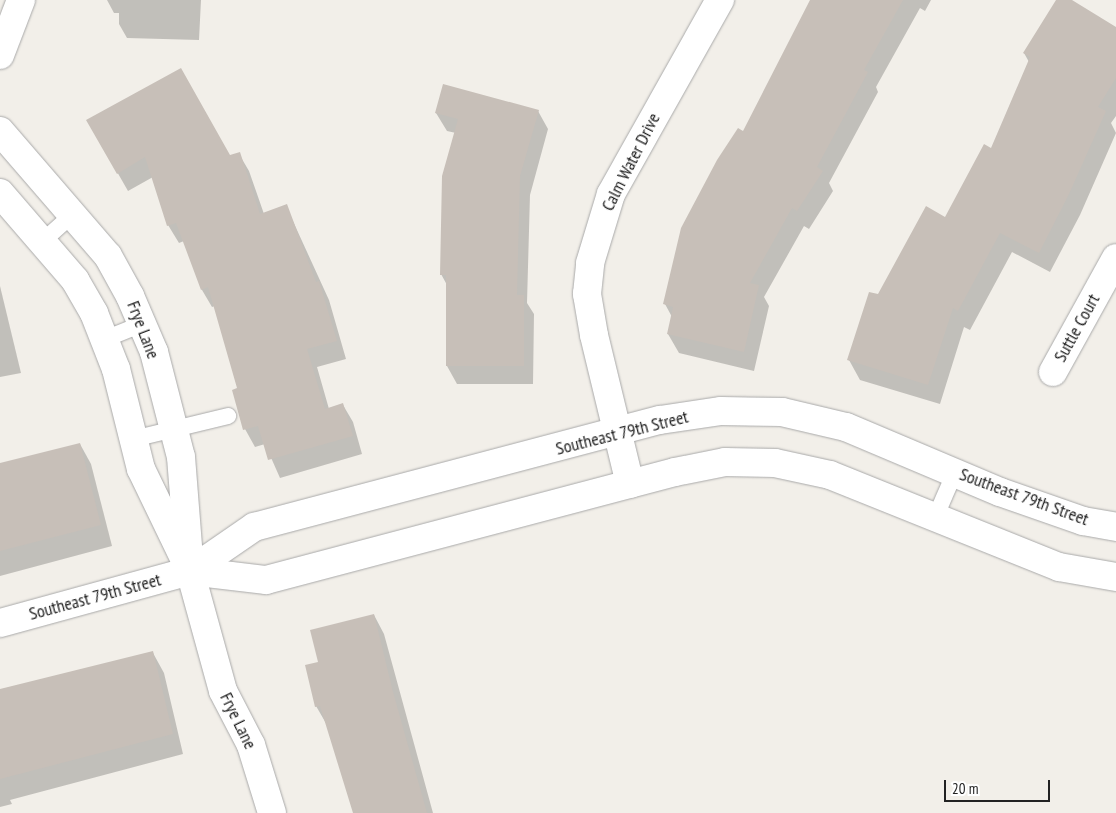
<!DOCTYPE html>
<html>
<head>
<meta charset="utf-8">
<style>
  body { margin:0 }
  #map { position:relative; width:1116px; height:813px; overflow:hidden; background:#f2efe9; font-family:"PT Sans Narrow",sans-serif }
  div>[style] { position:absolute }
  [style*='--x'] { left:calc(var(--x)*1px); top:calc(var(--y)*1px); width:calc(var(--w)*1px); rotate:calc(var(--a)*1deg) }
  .shadow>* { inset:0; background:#0003 }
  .building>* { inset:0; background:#c7bfb8 }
  .roads { filter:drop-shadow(0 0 1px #a9a9a9) drop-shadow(0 0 1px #a9a9a9) }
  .service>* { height:16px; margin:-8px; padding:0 8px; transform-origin:8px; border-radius:8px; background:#fff }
  .minor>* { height:28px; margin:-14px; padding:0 14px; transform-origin:14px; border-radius:14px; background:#fff }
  span { translate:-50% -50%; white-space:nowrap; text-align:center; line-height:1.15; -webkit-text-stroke:5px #fff; paint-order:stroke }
  .street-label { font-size:18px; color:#222 }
  .scale { position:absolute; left:944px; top:780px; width:106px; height:22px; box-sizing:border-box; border:2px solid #222; border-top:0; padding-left:6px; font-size:15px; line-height:18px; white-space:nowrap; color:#222; -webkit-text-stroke:4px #fff; paint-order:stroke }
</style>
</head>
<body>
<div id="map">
  <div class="shadow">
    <div style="clip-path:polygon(107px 0,201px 0,199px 40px,127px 38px,119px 24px,119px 13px,114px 13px)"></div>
    <div style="clip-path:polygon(812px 0,931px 0,925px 11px,920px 8px,876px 87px,878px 92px,829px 183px,833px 191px,809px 229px,804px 226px,764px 297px,769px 306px,754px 371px,679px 353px,668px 334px,672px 317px,665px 304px,743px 133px)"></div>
    <div style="clip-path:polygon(1057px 0,1069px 0,1116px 29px,1116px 116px,1111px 123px,1116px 133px,1080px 215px,1050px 272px,1012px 252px,970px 330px,964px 327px,940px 404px,860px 380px,849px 360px,879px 296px,946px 218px,991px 150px,1029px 62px,1024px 53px)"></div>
    <div style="clip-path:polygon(538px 111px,548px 129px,530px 195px,527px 303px,534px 314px,533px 384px,457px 384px,447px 366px,447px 285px,441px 274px,456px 133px,447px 131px,436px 113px)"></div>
    <div style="clip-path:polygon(88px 121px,230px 156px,239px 154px,249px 171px,264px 214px,286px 206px,329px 300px,346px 359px,317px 367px,329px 409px,343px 405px,353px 422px,362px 454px,280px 478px,265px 444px,255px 447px,245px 429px,239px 389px,215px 306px,212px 307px,202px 290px,184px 241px,179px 243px,168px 225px,153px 177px,128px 191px)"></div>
    <div style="clip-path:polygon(0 286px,21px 373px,0 377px)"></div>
    <div style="clip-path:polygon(80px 444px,91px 464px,112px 546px,0 576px,0 466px)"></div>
    <div style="clip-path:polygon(374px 615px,384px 634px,433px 813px,354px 813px,327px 725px,316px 706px,320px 662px)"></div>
    <div style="clip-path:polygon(153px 653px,164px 673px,183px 754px,10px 800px,12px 804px,0 807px,0 693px)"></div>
  </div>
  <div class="building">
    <div style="clip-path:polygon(810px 0,903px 0,864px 70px,868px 72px,817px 167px,823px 171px,797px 211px,792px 208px,750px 283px,759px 285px,744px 352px,667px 334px,673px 307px,663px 304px,681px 228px,717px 160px,738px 128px,743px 131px)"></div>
    <div style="clip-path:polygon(1056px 0,1072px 0,1116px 27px,1116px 78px,1098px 107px,1106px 111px,1069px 194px,1039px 253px,1000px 233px,958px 311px,953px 308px,928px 385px,847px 360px,869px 292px,878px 294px,926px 206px,945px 217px,984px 144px,991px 148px,1030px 57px,1023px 53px)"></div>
    <div style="clip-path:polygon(181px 68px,230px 155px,240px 152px,260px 214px,287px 204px,316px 282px,319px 281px,337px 341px,307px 349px,325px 409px,343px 403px,353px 436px,268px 460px,258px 426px,243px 430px,232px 390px,237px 388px,208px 287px,201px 290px,176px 223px,167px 226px,145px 157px,117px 174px,86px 120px)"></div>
    <div style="clip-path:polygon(443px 84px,539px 110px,520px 176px,517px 295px,524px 295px,524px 366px,446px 366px,446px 275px,440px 275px,442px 176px,458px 119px,435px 113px)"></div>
    <div style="clip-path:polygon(80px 443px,101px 525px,0 551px,0 463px)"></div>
    <div style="clip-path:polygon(374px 614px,393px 692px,427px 813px,353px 813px,320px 706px,315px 707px,305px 665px,318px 662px,310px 630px)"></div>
    <div style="clip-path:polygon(153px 651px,173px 734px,0 779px,0 689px)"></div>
  </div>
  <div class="roads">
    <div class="service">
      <div style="--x:43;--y:241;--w:42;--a:-42.1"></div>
      <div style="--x:105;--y:339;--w:40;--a:-22"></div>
      <div style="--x:133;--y:439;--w:98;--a:-13.6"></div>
      <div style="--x:935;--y:518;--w:50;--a:-66.5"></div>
    </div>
    <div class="minor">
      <div style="--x:0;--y:55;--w:59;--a:-69.1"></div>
      <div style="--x:0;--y:131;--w:165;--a:49.2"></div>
      <div style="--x:108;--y:256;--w:46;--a:61.2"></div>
      <div style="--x:130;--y:296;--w:61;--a:66.8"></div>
      <div style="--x:154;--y:352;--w:108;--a:75.6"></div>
      <div style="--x:181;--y:457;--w:114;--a:85.5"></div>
      <div style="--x:190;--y:571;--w:124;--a:74.6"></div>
      <div style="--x:223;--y:691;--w:61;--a:62.6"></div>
      <div style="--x:251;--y:745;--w:71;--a:72.8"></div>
      <div style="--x:0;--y:193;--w:115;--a:49.2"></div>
      <div style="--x:75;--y:280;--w:38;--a:60"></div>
      <div style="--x:94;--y:313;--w:60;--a:68.6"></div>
      <div style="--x:116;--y:369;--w:103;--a:76"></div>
      <div style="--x:141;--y:469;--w:97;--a:64.2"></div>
      <div style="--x:1053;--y:372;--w:130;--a:-61.1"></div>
      <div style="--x:630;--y:484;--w:153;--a:-103.6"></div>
      <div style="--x:594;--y:335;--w:42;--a:-99.7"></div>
      <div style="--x:587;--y:294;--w:31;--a:-84"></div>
      <div style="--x:590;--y:263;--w:72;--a:-73.1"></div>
      <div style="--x:611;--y:194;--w:223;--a:-60.7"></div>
      <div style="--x:190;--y:571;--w:77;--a:6.8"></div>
      <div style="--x:266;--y:580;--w:423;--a:-14.8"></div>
      <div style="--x:675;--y:472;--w:51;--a:-11.3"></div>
      <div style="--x:725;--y:462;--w:50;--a:1.1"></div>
      <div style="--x:775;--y:463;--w:56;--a:12.3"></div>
      <div style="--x:830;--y:475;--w:247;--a:21.9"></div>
      <div style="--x:1059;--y:567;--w:58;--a:10"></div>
      <div style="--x:0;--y:623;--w:197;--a:-15.3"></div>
      <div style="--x:190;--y:571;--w:78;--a:-34.5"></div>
      <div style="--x:254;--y:527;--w:420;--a:-14.8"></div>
      <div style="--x:660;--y:420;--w:62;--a:-8.4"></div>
      <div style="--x:721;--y:411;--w:61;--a:0.9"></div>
      <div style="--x:782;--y:412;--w:66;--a:13.2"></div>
      <div style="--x:846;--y:427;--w:167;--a:22.9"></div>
      <div style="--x:1000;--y:492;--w:88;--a:19.3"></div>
      <div style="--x:1083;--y:521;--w:34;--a:10"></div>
    </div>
  </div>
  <div class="street-label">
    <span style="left:631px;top:162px;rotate:-63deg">Calm Water Drive</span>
    <span style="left:1077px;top:328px;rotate:-61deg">Suttle Court</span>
    <span style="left:143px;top:330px;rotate:69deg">Frye Lane</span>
    <span style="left:622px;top:433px;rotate:-14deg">Southeast 79th Street</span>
    <span style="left:1024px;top:497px;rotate:20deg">Southeast 79th Street</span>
    <span style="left:95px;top:597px;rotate:-15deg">Southeast 79th Street</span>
    <span style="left:238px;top:721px;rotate:64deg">Frye Lane</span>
  </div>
  <div class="scale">20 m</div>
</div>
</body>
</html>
